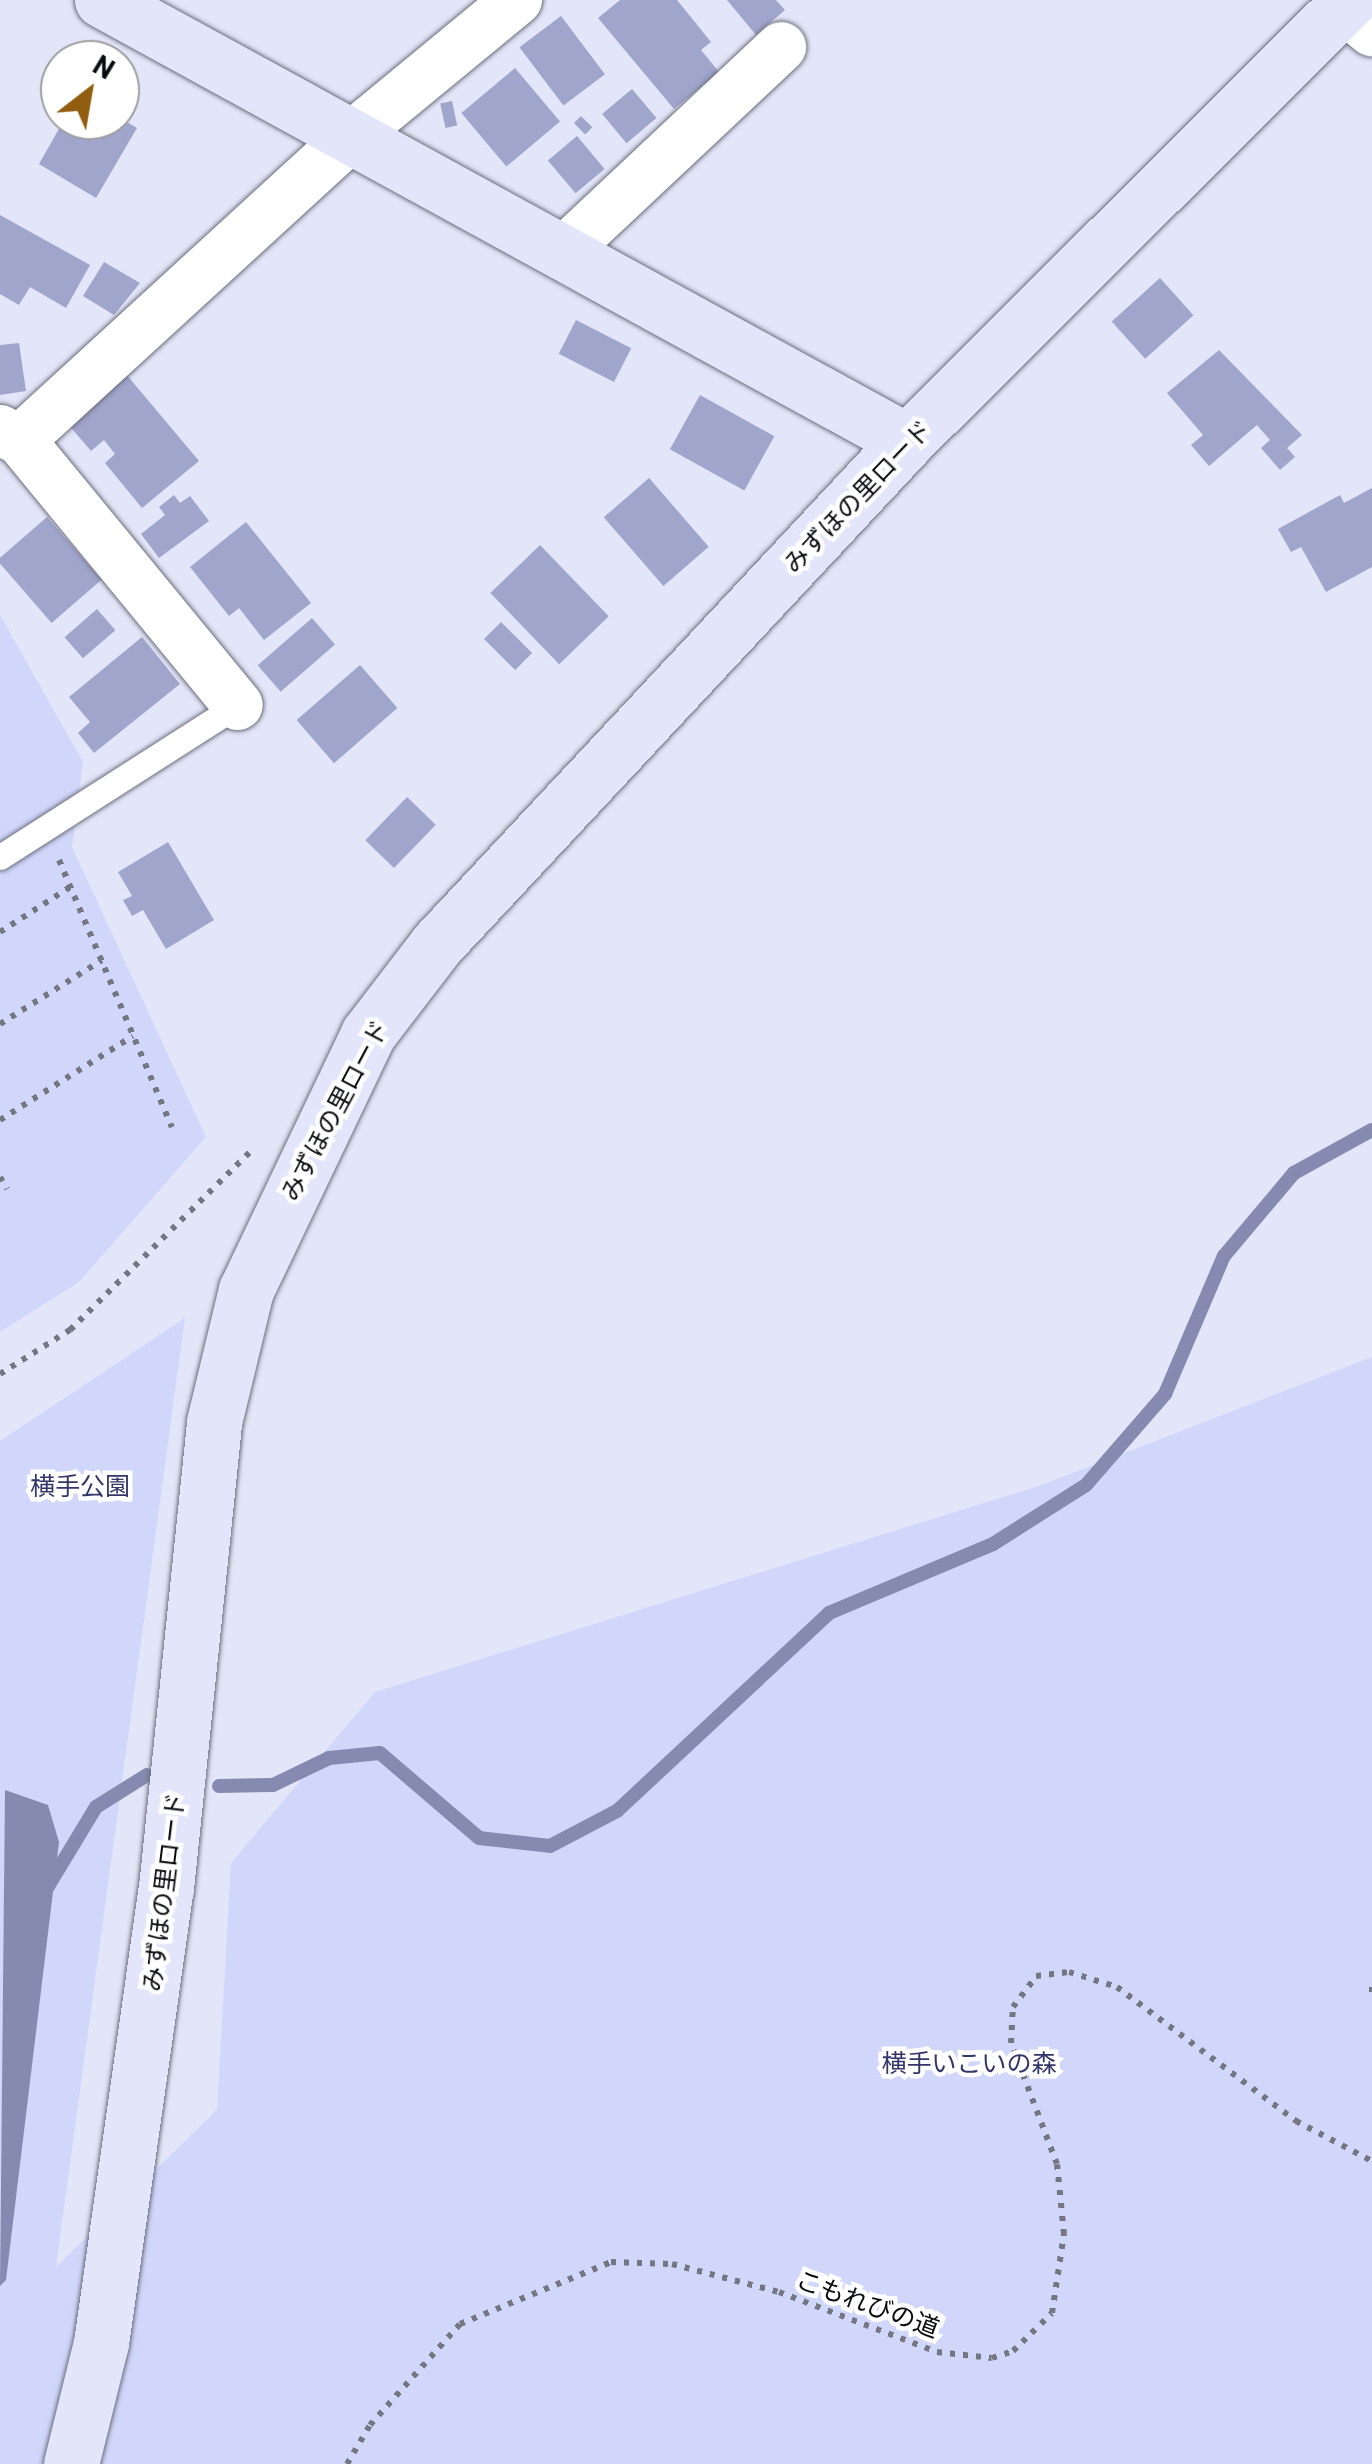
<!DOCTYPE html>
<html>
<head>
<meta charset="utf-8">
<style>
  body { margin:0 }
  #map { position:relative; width:1372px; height:2464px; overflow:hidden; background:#e3e6f8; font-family:Barlow,"Noto Sans JP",sans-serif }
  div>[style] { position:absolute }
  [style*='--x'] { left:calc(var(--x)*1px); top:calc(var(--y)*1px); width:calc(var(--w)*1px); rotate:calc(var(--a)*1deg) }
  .green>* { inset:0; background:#d1d6fb }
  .water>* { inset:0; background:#868ab0 }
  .stream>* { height:14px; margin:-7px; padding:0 7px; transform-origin:7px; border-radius:7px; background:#868ab0 }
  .building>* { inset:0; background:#a0a5cc; transform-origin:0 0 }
  .path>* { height:6px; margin-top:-3px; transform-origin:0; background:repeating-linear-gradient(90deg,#747681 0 5px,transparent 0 13px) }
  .roads { filter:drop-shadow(0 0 2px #6c6e7e) drop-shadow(0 0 2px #6c6e7e) }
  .lane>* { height:25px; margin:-12.5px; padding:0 12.5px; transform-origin:12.5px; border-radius:12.5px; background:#fff }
  .street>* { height:50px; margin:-25px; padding:0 25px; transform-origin:25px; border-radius:25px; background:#fff }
  .secondary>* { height:55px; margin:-27.5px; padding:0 27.5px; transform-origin:27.5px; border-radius:27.5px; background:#e3e5fa }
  span { translate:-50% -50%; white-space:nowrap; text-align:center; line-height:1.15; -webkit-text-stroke:9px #fff; paint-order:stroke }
  .street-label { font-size:25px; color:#0a0b10 }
  .park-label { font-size:25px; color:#343669 }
  .north { position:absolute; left:40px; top:40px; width:100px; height:100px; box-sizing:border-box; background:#fff; border:2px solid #9d9d9f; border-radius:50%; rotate:31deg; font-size:28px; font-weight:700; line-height:40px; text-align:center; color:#0a0b10 }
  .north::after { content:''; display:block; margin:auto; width:35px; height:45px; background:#915d0f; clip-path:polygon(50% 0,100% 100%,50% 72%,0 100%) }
</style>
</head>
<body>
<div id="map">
  <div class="green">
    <div style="clip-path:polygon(0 615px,83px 762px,72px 847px,206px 1137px,79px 1282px,0 1332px)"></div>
    <div style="clip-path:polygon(185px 1318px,56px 2267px,217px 2110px,231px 1863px,375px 1692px,1042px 1485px,1372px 1357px,1372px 2464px,0 2464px,0 1441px)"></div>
  </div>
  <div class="water">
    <div style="clip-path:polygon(5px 1790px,48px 1805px,59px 1842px,6px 2280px,0 2286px)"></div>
  </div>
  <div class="stream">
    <div style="--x:219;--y:1786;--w:54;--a:-1.1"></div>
    <div style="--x:273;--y:1785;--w:62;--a:-25.7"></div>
    <div style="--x:329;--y:1758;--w:51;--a:-5.6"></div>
    <div style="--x:380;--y:1753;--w:130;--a:40.6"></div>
    <div style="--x:479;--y:1838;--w:71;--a:6.4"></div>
    <div style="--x:550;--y:1846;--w:76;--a:-27.6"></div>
    <div style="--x:617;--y:1811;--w:290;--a:-43"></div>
    <div style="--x:829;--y:1613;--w:178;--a:-22.8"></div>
    <div style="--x:993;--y:1544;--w:110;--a:-32.4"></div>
    <div style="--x:1086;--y:1485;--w:121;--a:-49"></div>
    <div style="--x:1165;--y:1394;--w:150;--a:-66.9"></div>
    <div style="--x:1224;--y:1256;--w:109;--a:-49.9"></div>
    <div style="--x:1294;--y:1173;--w:89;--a:-28.9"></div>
    <div style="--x:47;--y:1888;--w:95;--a:-58.8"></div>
    <div style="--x:96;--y:1807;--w:60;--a:-32.1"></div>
  </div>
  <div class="building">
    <div style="clip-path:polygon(620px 0,677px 0,711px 42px,701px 50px,719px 72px,674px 109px,598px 18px)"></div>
    <div style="clip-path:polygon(727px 0,776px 0,785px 10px,756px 35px)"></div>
    <div style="left:561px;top:16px;width:73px;height:52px;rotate:53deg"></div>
    <div style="left:515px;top:68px;width:70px;height:70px;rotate:50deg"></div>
    <div style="left:632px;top:89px;width:38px;height:39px;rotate:50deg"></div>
    <div style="left:452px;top:101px;width:25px;height:12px;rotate:78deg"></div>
    <div style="left:581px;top:116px;width:16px;height:10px;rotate:45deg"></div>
    <div style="clip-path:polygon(120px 118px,137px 128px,96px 198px,39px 164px,64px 120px)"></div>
    <div style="left:577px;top:136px;width:43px;height:38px;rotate:50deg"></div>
    <div style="clip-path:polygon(0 215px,90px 265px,66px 308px,30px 287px,19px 305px,0 294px)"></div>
    <div style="clip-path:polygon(104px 262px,140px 283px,114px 315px,83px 296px)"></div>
    <div style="left:1160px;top:278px;width:50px;height:65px;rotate:48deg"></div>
    <div style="left:576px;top:320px;width:62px;height:38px;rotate:27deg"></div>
    <div style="clip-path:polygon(19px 343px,26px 391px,0 395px,0 345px)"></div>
    <div style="clip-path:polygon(1219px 350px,1302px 435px,1287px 448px,1295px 457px,1280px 470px,1261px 448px,1270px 440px,1257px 425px,1209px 466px,1191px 445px,1203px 435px,1167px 393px)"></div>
    <div style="clip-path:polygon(126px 374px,199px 461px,142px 508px,105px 463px,115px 454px,104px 440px,91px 451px,67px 423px)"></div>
    <div style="left:700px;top:395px;width:85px;height:62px;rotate:29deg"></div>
    <div style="left:649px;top:478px;width:91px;height:60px;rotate:49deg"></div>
    <div style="clip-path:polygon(1372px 488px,1372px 567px,1326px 592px,1301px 547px,1291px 552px,1278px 529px,1340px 495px,1344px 503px)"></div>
    <div style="clip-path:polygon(174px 495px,180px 503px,190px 496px,209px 521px,159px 558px,141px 534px,165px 515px,159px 507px)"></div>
    <div style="left:47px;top:517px;width:83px;height:66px;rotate:49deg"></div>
    <div style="clip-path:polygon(246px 522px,311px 603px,264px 640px,239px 608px,229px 616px,190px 567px)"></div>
    <div style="left:540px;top:545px;width:99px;height:69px;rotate:46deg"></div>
    <div style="left:97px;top:609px;width:28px;height:43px;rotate:49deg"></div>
    <div style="left:312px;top:618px;width:35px;height:72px;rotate:49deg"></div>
    <div style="left:501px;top:622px;width:44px;height:24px;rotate:45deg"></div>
    <div style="clip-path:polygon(142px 637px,180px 684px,94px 753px,78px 733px,90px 722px,69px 697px)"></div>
    <div style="left:360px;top:665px;width:57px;height:84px;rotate:49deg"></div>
    <div style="left:407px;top:797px;width:40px;height:60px;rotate:44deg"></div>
    <div style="clip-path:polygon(168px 842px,214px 920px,166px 949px,143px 910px,132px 916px,123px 900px,132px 896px,118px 872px)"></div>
  </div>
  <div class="path">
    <div style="--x:59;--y:860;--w:290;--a:67.1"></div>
    <div style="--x:0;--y:932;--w:83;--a:-32.7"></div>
    <div style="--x:0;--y:1024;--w:120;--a:-32.1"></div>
    <div style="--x:0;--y:1120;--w:157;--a:-32.3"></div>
    <div style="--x:0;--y:1177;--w:14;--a:60"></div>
    <div style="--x:0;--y:1374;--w:83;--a:-32.2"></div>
    <div style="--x:70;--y:1330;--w:259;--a:-44.7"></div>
    <div style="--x:1372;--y:1987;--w:8;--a:90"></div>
    <div style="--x:347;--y:2464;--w:45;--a:-59.5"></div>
    <div style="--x:370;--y:2425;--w:135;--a:-48.3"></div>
    <div style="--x:460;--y:2324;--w:163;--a:-22.3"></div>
    <div style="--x:611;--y:2262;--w:61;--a:1.9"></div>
    <div style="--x:672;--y:2264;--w:111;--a:14.7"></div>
    <div style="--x:779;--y:2292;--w:169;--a:20.8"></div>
    <div style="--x:937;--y:2352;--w:55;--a:6.2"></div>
    <div style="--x:992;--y:2358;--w:22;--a:-18"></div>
    <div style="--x:1013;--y:2351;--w:54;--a:-44.3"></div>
    <div style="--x:1052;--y:2313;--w:80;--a:-81.4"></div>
    <div style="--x:1064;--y:2234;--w:70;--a:-95.7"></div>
    <div style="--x:1057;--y:2164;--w:129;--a:-110.8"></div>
    <div style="--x:1011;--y:2043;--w:36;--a:-87"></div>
    <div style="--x:1013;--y:2007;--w:39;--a:-53"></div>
    <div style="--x:1036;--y:1976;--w:33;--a:-7"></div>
    <div style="--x:1069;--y:1972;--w:50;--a:17.4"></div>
    <div style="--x:1117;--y:1987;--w:224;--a:36.8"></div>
    <div style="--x:1296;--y:2121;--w:86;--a:27.8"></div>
  </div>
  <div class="roads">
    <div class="lane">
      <div style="--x:0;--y:857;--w:282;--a:-32.6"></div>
    </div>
    <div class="street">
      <div style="--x:1343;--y:7;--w:38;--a:40"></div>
      <div style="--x:564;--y:251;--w:298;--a:-43.2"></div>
      <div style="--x:0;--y:430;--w:22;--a:27"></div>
      <div style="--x:20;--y:440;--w:343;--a:50.6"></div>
      <div style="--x:20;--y:440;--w:450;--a:-42.5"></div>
      <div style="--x:352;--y:136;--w:214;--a:-39.5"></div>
    </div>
    <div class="secondary">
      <div style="--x:102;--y:0;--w:918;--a:28.72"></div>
      <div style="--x:71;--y:2464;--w:125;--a:-76.1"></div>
      <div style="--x:101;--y:2343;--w:460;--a:-81.9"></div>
      <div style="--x:166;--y:1888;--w:468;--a:-84.1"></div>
      <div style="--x:214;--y:1422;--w:136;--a:-76.4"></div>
      <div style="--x:246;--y:1290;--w:284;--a:-64.5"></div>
      <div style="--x:368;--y:1034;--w:113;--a:-52.5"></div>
      <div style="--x:437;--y:944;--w:688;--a:-46.94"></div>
      <div style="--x:907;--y:441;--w:625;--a:-44.87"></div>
    </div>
  </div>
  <div class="street-label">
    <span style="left:857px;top:496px;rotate:-46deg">みずほの里ロード</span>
    <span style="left:334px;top:1110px;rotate:-62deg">みずほの里ロード</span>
    <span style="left:163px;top:1892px;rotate:-83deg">みずほの里ロード</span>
    <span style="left:868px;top:2303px;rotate:20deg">こもれびの道</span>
  </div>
  <div class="park-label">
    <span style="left:80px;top:1485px">横手公園</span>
    <span style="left:969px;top:2062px">横手いこいの森</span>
  </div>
  <div class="north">N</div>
</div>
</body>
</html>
